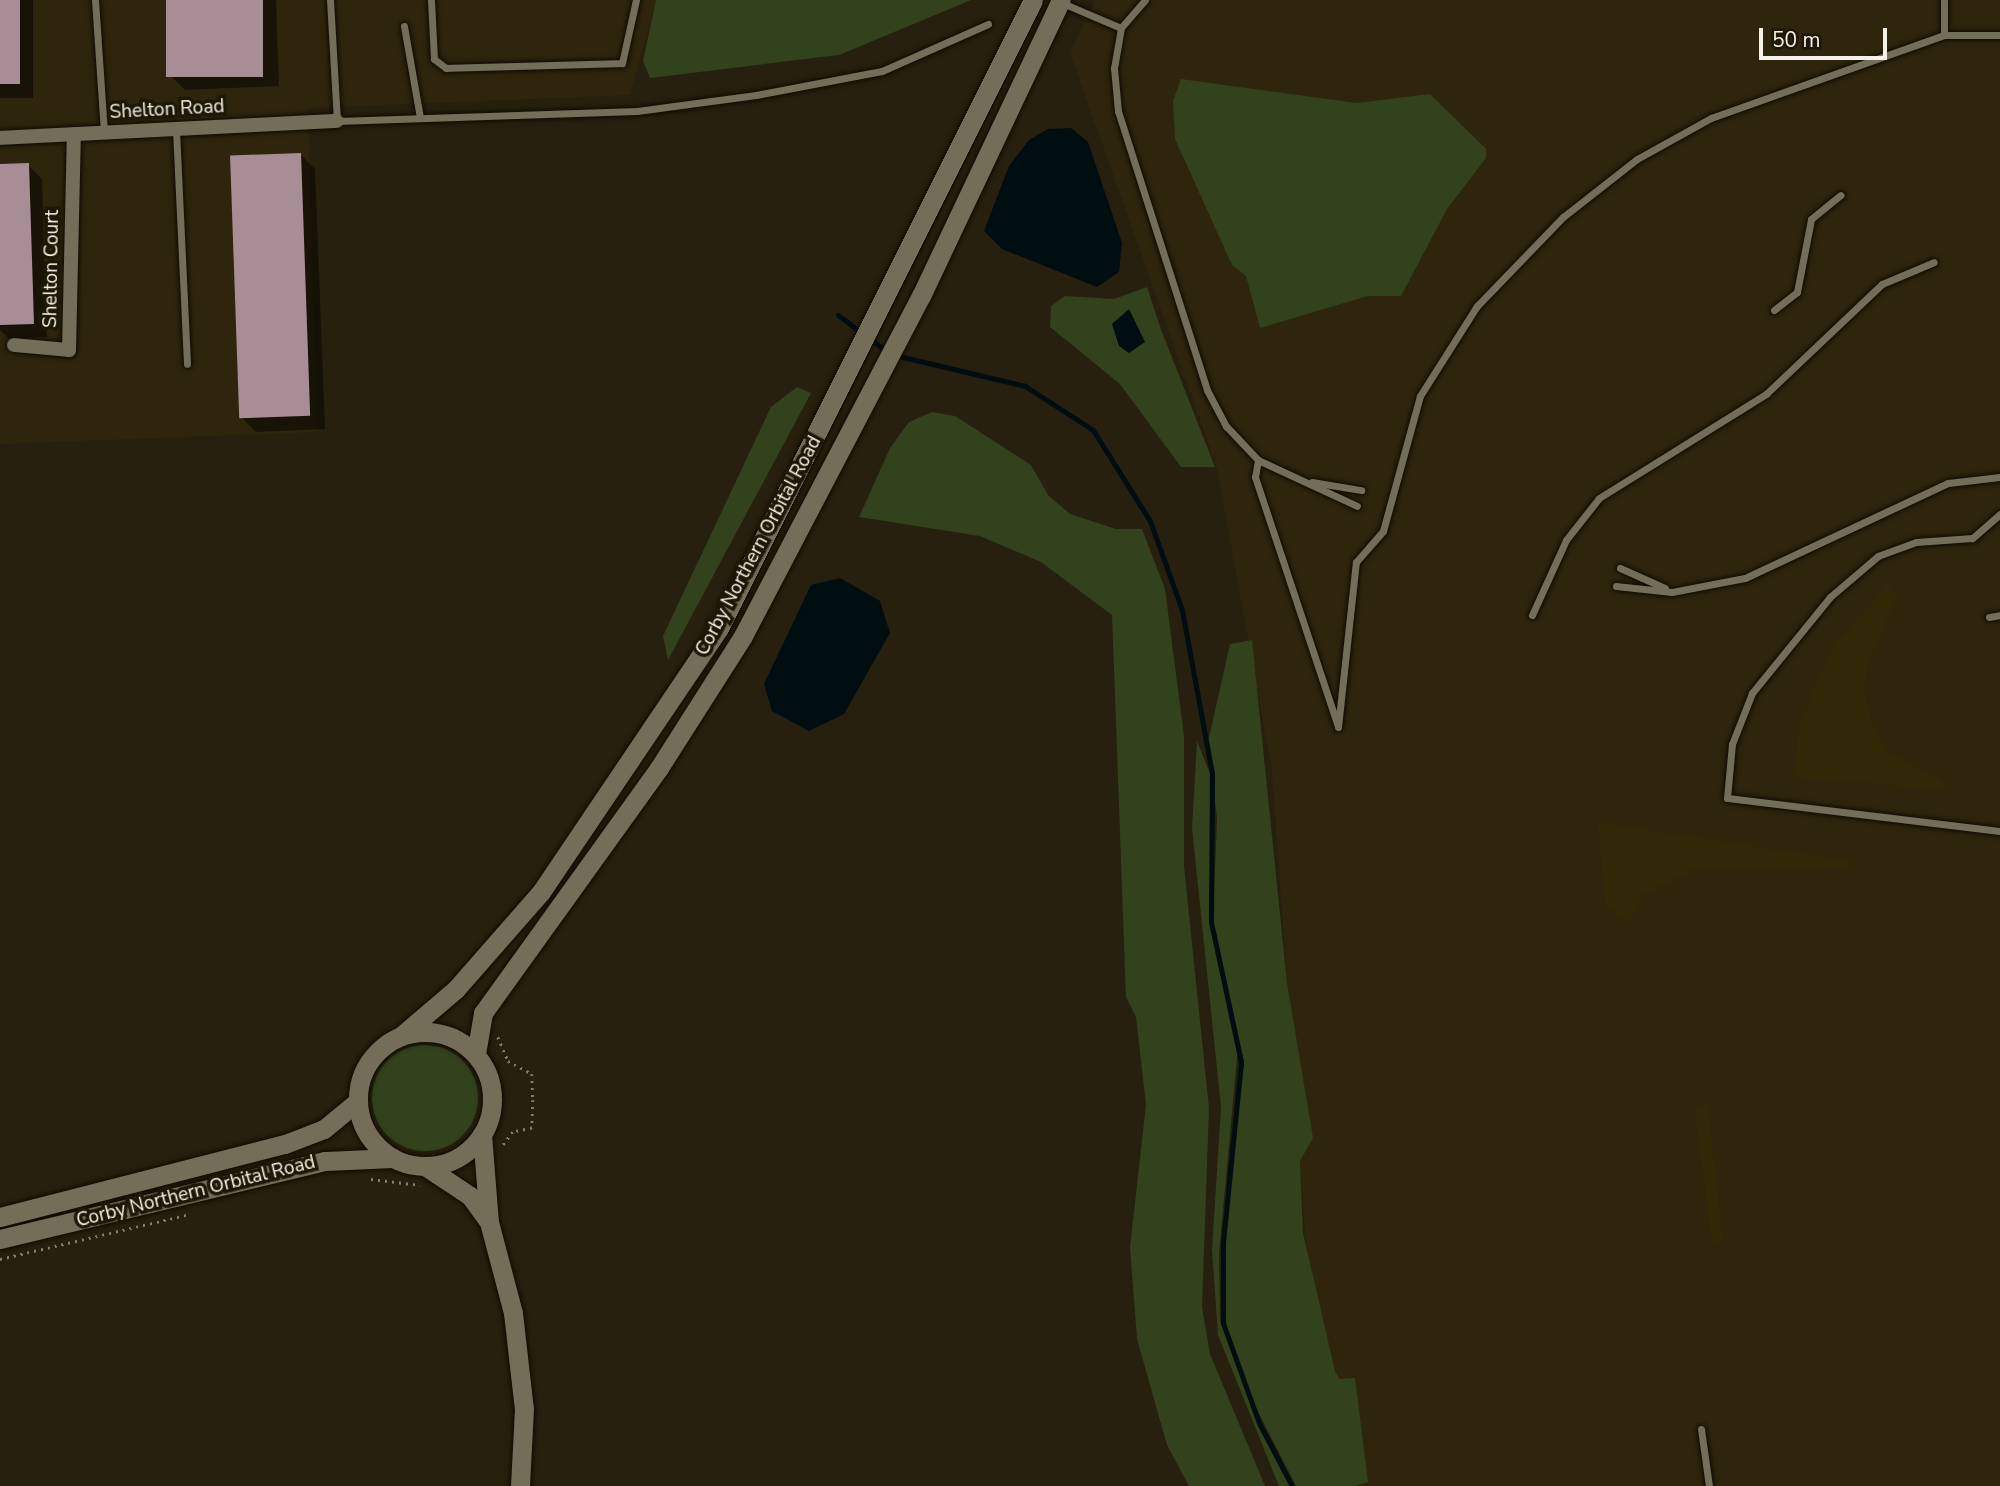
<!DOCTYPE html>
<html>
<head>
<meta charset="utf-8">
<style>
  body { margin:0 }
  #map { position:relative; width:2000px; height:1486px; overflow:hidden; background:#27200e; font-family:"Nunito Sans",sans-serif }
  div>[style] { position:absolute }
  [style*='--x'] { left:calc(var(--x)*1px); top:calc(var(--y)*1px); width:calc(var(--w)*1px); rotate:calc(var(--a)*1deg) }
  .built>* { inset:0; background:#2e250c }
  .green>* { inset:0; background:#31421c }
  .round { border-radius:50% }
  .sand>* { inset:0; background:#302806 }
  .water>* { inset:0; background:#000d11 }
  .shadow>* { inset:0; background:#0007; transform-origin:0 0 }
  .stream>* { height:5px; margin:-2.5px; padding:0 2.5px; transform-origin:2.5px; border-radius:2.5px; background:#000d11 }
  .building>* { inset:0; background:#a68d96; transform-origin:0 0 }
  .path>* { height:2.5px; margin-top:-1.25px; transform-origin:0; background:repeating-linear-gradient(90deg,#837c6e 0 2px,transparent 0 7px) }
  .roads { filter:drop-shadow(0 0 2px #100a00) drop-shadow(0 0 2px #100a00) }
  .lane>* { height:7px; margin:-3.5px; padding:0 3.5px; transform-origin:3.5px; border-radius:3.5px; background:#746d58 }
  .street>* { height:14px; margin:-7px; padding:0 7px; transform-origin:7px; border-radius:7px; background:#746d58 }
  .secondary>* { height:19px; margin:-9.5px; padding:0 9.5px; transform-origin:9.5px; border-radius:9.5px; background:#746d58 }
  .secondary>.ring { margin:-9.5px; padding:0; box-sizing:content-box; background:none; border:19px solid #746d58; border-radius:50% }
  span { translate:-50% -50%; white-space:nowrap; text-align:center; line-height:1.15; -webkit-text-stroke:7px #1d1705; paint-order:stroke }
  .street-label { font-size:19px; color:#f6f1e6 }
  .scale { position:absolute; left:1759px; top:28px; width:128px; height:32px; box-sizing:border-box; border:4px solid #f6f1e6; border-top:0; padding-left:9px; font-size:21px; line-height:24px; white-space:nowrap; color:#f6f1e6; -webkit-text-stroke:5px #1d1705; paint-order:stroke }
</style>
</head>
<body>
<div id="map">
  <div class="built">
    <div style="clip-path:polygon(0 0,656px 0,630px 95px,308px 108px,317px 432px,0 444px)"></div>
    <div style="clip-path:polygon(1095px 0,2000px 0,2000px 1486px,1346px 1486px,1317px 1399px,1272px 771px,1217px 468px,1070px 53px)"></div>
  </div>
  <div class="green">
    <div style="clip-path:polygon(656px 0,971px 0,839px 55px,650px 78px,643px 61px)"></div>
    <div style="clip-path:polygon(1181px 79px,1357px 103px,1430px 94px,1486px 149px,1486px 158px,1447px 209px,1401px 296px,1368px 296px,1260px 328px,1246px 276px,1232px 265px,1175px 139px,1173px 101px)"></div>
    <div style="clip-path:polygon(1147px 287px,1160px 327px,1215px 467px,1181px 467px,1120px 384px,1050px 327px,1051px 306px,1065px 296px,1114px 299px)"></div>
    <div style="clip-path:polygon(797px 387px,811px 393px,668px 660px,663px 636px,771px 407px)"></div>
    <div style="clip-path:polygon(932px 412px,955px 416px,1031px 465px,1048px 495px,1070px 514px,1116px 529px,1142px 529px,1165px 589px,1184px 736px,1184px 866px,1209px 1108px,1202px 1307px,1210px 1354px,1265px 1486px,1189px 1486px,1167px 1445px,1137px 1339px,1130px 1247px,1146px 1105px,1136px 1017px,1126px 997px,1112px 615px,1041px 562px,980px 536px,859px 517px,890px 448px,909px 422px)"></div>
    <div style="clip-path:polygon(1252px 640px,1287px 983px,1313px 1138px,1300px 1161px,1303px 1233px,1335px 1371px,1339px 1379px,1355px 1378px,1368px 1482px,1355px 1486px,1296px 1486px,1248px 1392px,1225px 1320px,1225px 1235px,1244px 1062px,1213px 920px,1217px 818px,1208px 742px,1230px 644px)"></div>
    <div style="clip-path:polygon(1197px 741px,1211px 776px,1210px 926px,1238px 1047px,1219px 1253px,1220px 1321px,1258px 1424px,1291px 1486px,1279px 1486px,1218px 1335px,1212px 1249px,1221px 1107px,1192px 828px)"></div>
    <div class="round" style="left:372px;top:1045px;width:106px;height:106px"></div>
  </div>
  <div class="sand">
    <div style="clip-path:polygon(1888px 585px,1897px 597px,1867px 664px,1865px 695px,1874px 729px,1888px 751px,1942px 781px,1944px 790px,1794px 777px,1799px 725px,1834px 644px)"></div>
    <div style="clip-path:polygon(1597px 822px,1851px 861px,1850px 868px,1695px 869px,1643px 895px,1628px 922px,1606px 907px)"></div>
    <div style="clip-path:polygon(1708px 1104px,1723px 1240px,1712px 1244px,1694px 1107px)"></div>
  </div>
  <div class="water">
    <div style="clip-path:polygon(1071px 128px,1088px 142px,1122px 243px,1119px 272px,1097px 287px,1002px 249px,984px 231px,1009px 166px,1029px 140px,1048px 129px)"></div>
    <div style="clip-path:polygon(1129px 309px,1145px 342px,1129px 353px,1119px 346px,1112px 324px)"></div>
    <div style="clip-path:polygon(840px 578px,880px 601px,890px 633px,844px 714px,809px 731px,772px 711px,764px 684px,811px 585px)"></div>
  </div>
  <div class="shadow">
    <div style="left:0;top:0;width:33px;height:98px"></div>
    <div style="clip-path:polygon(168px 0,276px 0,279px 86px,185px 90px,171px 76px)"></div>
    <div style="clip-path:polygon(301px 155px,315px 169px,325px 429px,256px 432px,242px 418px)"></div>
    <div style="clip-path:polygon(28px 165px,42px 179px,47px 337px,9px 339px,0 330px,0 166px)"></div>
  </div>
  <div class="stream">
    <div style="--x:838;--y:315;--w:65;--a:36.9"></div>
    <div style="--x:890;--y:354;--w:139;--a:13.3"></div>
    <div style="--x:1025;--y:386;--w:81;--a:32.9"></div>
    <div style="--x:1093;--y:430;--w:107;--a:57.9"></div>
    <div style="--x:1150;--y:521;--w:95;--a:70.2"></div>
    <div style="--x:1182;--y:610;--w:166;--a:79.6"></div>
    <div style="--x:1212;--y:773;--w:149;--a:90.4"></div>
    <div style="--x:1211;--y:922;--w:143;--a:77.9"></div>
    <div style="--x:1241;--y:1062;--w:182;--a:95.7"></div>
    <div style="--x:1223;--y:1243;--w:80;--a:90"></div>
    <div style="--x:1223;--y:1323;--w:106;--a:70.2"></div>
    <div style="--x:1259;--y:1423;--w:71;--a:62.4"></div>
  </div>
  <div class="building">
    <div style="left:0;top:0;width:20px;height:84px"></div>
    <div style="left:166px;top:0;width:97px;height:77px"></div>
    <div style="left:301px;top:153px;width:263px;height:71px;rotate:88deg"></div>
    <div style="clip-path:polygon(29px 163px,34px 324px,0 325px,0 164px)"></div>
  </div>
  <div class="path">
    <div style="--x:498;--y:1037;--w:26;--a:67"></div>
    <div style="--x:508;--y:1061;--w:27;--a:28"></div>
    <div style="--x:532;--y:1074;--w:26;--a:88"></div>
    <div style="--x:533;--y:1100;--w:28;--a:92"></div>
    <div style="--x:532;--y:1128;--w:19;--a:168"></div>
    <div style="--x:513;--y:1132;--w:20;--a:127"></div>
    <div style="--x:371;--y:1179;--w:49;--a:7"></div>
    <div style="--x:0;--y:1259;--w:196;--a:-13.3"></div>
  </div>
  <div class="roads">
    <div class="lane">
      <div style="--x:95;--y:0;--w:133;--a:86.1"></div>
      <div style="--x:330;--y:0;--w:121;--a:86.7"></div>
      <div style="--x:337;--y:121;--w:300;--a:-1.9"></div>
      <div style="--x:637;--y:111;--w:120;--a:-7.7"></div>
      <div style="--x:756;--y:95;--w:128;--a:-10.8"></div>
      <div style="--x:882;--y:71;--w:116;--a:-23.9"></div>
      <div style="--x:431;--y:0;--w:59;--a:87.1"></div>
      <div style="--x:434;--y:59;--w:15;--a:37"></div>
      <div style="--x:446;--y:68;--w:176;--a:-1.6"></div>
      <div style="--x:622;--y:63;--w:65;--a:-77.5"></div>
      <div style="--x:1145;--y:0;--w:37;--a:131"></div>
      <div style="--x:1121;--y:28;--w:41;--a:99.9"></div>
      <div style="--x:1114;--y:68;--w:43;--a:84.7"></div>
      <div style="--x:1118;--y:111;--w:293;--a:72.3"></div>
      <div style="--x:1207;--y:390;--w:41;--a:62.2"></div>
      <div style="--x:1226;--y:426;--w:47;--a:46.7"></div>
      <div style="--x:1258;--y:460;--w:109;--a:24.9"></div>
      <div style="--x:1944;--y:0;--w:35;--a:90"></div>
      <div style="--x:1060;--y:2;--w:66;--a:23.1"></div>
      <div style="--x:404;--y:26;--w:93;--a:80.1"></div>
      <div style="--x:176;--y:130;--w:234;--a:87.3"></div>
      <div style="--x:1774;--y:310;--w:29;--a:-38"></div>
      <div style="--x:1797;--y:292;--w:74;--a:-79.1"></div>
      <div style="--x:1811;--y:219;--w:38;--a:-39"></div>
      <div style="--x:1258;--y:460;--w:17;--a:100"></div>
      <div style="--x:1255;--y:477;--w:263;--a:71.6"></div>
      <div style="--x:1338;--y:727;--w:166;--a:-83.8"></div>
      <div style="--x:1356;--y:562;--w:41;--a:-48.9"></div>
      <div style="--x:1383;--y:531;--w:140;--a:-74.7"></div>
      <div style="--x:1420;--y:396;--w:107;--a:-57.7"></div>
      <div style="--x:1477;--y:306;--w:124;--a:-46"></div>
      <div style="--x:1563;--y:217;--w:94;--a:-38.1"></div>
      <div style="--x:1637;--y:159;--w:85;--a:-29"></div>
      <div style="--x:1711;--y:118;--w:247;--a:-19.6"></div>
      <div style="--x:1944;--y:35;--w:56;--a:0"></div>
      <div style="--x:1312;--y:482;--w:50;--a:9.3"></div>
      <div style="--x:2000;--y:514;--w:37;--a:139"></div>
      <div style="--x:1972;--y:538;--w:56;--a:175.9"></div>
      <div style="--x:1916;--y:542;--w:40;--a:159.8"></div>
      <div style="--x:1878;--y:556;--w:63;--a:139.5"></div>
      <div style="--x:1830;--y:597;--w:124;--a:129.1"></div>
      <div style="--x:1752;--y:693;--w:55;--a:111.4"></div>
      <div style="--x:1732;--y:744;--w:54;--a:95.3"></div>
      <div style="--x:1727;--y:798;--w:275;--a:6.9"></div>
      <div style="--x:1620;--y:568;--w:49;--a:24"></div>
      <div style="--x:1616;--y:586;--w:56;--a:6.1"></div>
      <div style="--x:1672;--y:592;--w:74;--a:-10.9"></div>
      <div style="--x:1745;--y:578;--w:224;--a:-25.1"></div>
      <div style="--x:1948;--y:483;--w:52;--a:-6.6"></div>
      <div style="--x:1532;--y:615;--w:82;--a:-65.6"></div>
      <div style="--x:1566;--y:540;--w:53;--a:-51.8"></div>
      <div style="--x:1599;--y:498;--w:197;--a:-31.9"></div>
      <div style="--x:1766;--y:394;--w:160;--a:-43.5"></div>
      <div style="--x:1882;--y:284;--w:56;--a:-22.9"></div>
      <div style="--x:1989;--y:617;--w:11;--a:-10"></div>
      <div style="--x:1701;--y:1429;--w:58;--a:82"></div>
    </div>
    <div class="street">
      <div style="--x:0;--y:138;--w:337;--a:-2.9"></div>
      <div style="--x:14;--y:345;--w:55;--a:5.2"></div>
      <div style="--x:69;--y:350;--w:216;--a:-88.7"></div>
    </div>
    <div class="secondary">
      <div class="ring" style="left:358px;top:1032px;width:115px;height:115px"></div>
      <div style="--x:401;--y:1036;--w:72;--a:-40.5"></div>
      <div style="--x:456;--y:989;--w:129;--a:-48.8"></div>
      <div style="--x:541;--y:892;--w:318;--a:-56"></div>
      <div style="--x:719;--y:628;--w:702;--a:-63.43"></div>
      <div style="--x:476;--y:1054;--w:42;--a:-80.3"></div>
      <div style="--x:483;--y:1013;--w:302;--a:-54.3"></div>
      <div style="--x:659;--y:768;--w:156;--a:-57.5"></div>
      <div style="--x:743;--y:636;--w:384;--a:-62.4"></div>
      <div style="--x:921;--y:296;--w:327;--a:-64.7"></div>
      <div style="--x:482;--y:1134;--w:88;--a:85.5"></div>
      <div style="--x:489;--y:1222;--w:94;--a:75.2"></div>
      <div style="--x:513;--y:1313;--w:97;--a:83.5"></div>
      <div style="--x:524;--y:1409;--w:77;--a:93"></div>
      <div style="--x:425;--y:1166;--w:54;--a:33.7"></div>
      <div style="--x:470;--y:1196;--w:29;--a:54"></div>
      <div style="--x:0;--y:1217;--w:294;--a:-14.4"></div>
      <div style="--x:285;--y:1144;--w:42;--a:-21"></div>
      <div style="--x:324;--y:1129;--w:44;--a:-39.5"></div>
      <div style="--x:0;--y:1239;--w:334;--a:-13.5"></div>
      <div style="--x:325;--y:1161;--w:68;--a:-2.5"></div>
    </div>
  </div>
  <div class="street-label">
    <span style="left:167px;top:110px;rotate:-3deg">Shelton Road</span>
    <span style="left:52px;top:269px;rotate:-89deg">Shelton Court</span>
    <span style="left:759px;top:546px;rotate:-62deg">Corby Northern Orbital Road</span>
    <span style="left:196px;top:1192px;rotate:-14deg">Corby Northern Orbital Road</span>
  </div>
  <div class="scale">50 m</div>
</div>
</body>
</html>
